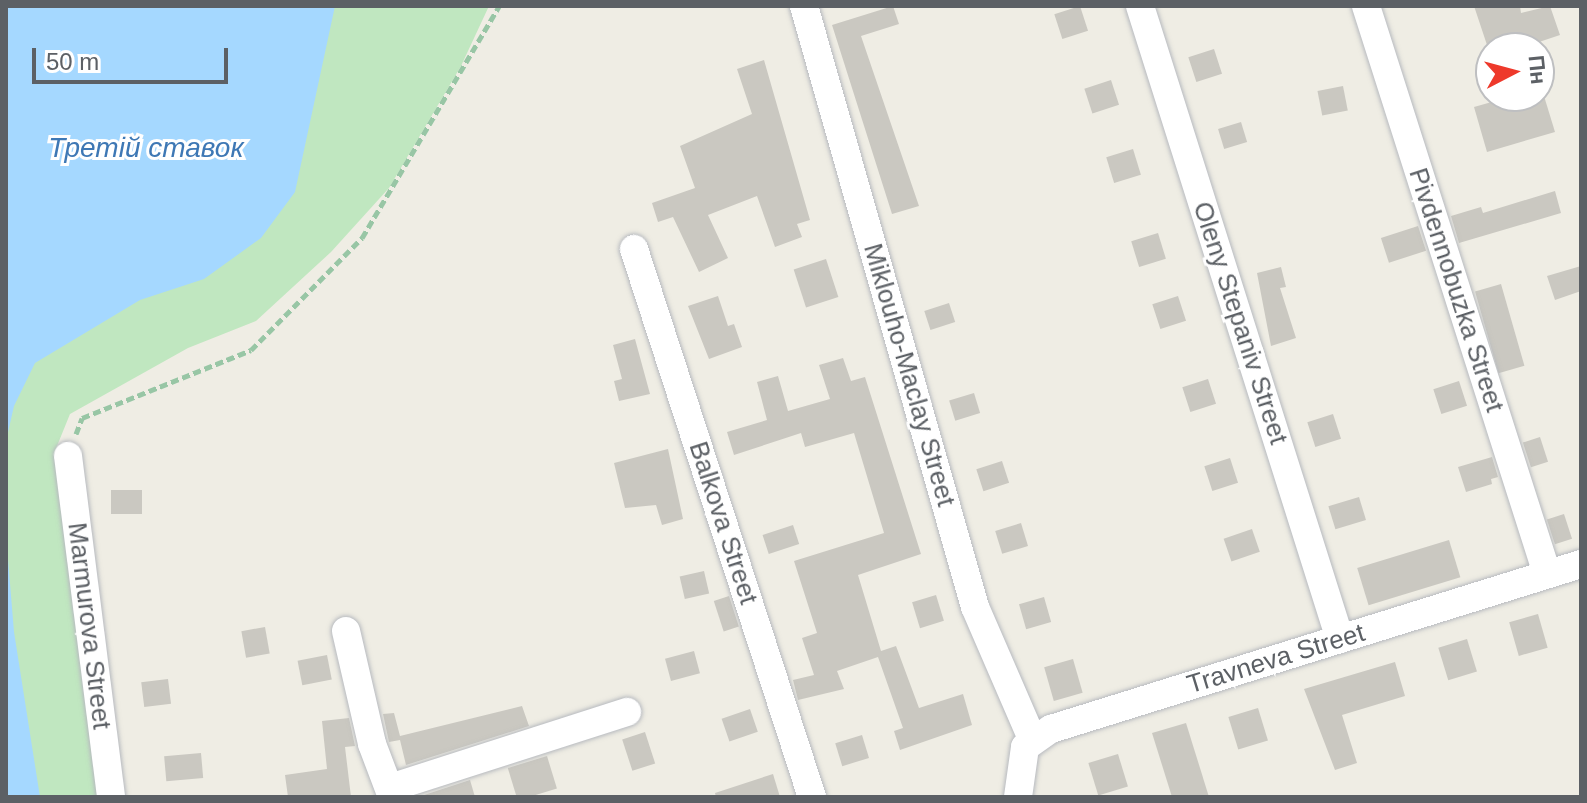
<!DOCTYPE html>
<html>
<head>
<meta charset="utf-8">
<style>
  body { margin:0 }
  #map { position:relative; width:1587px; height:803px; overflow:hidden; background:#efede4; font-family:Helvetica,sans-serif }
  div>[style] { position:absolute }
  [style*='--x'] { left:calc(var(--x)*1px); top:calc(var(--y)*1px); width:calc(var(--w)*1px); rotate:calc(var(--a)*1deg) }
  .green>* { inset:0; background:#c0e7c0 }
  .water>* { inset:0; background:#a5d8ff }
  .building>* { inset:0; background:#cac8c1; transform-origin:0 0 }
  .path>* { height:5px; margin-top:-2.5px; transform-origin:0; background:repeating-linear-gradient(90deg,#98c6a5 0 8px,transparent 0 12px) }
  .roads { filter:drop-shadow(0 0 2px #b7babf) drop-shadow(0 0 2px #b7babf) }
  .street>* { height:28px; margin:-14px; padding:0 14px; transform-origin:14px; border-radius:14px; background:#fff }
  span { translate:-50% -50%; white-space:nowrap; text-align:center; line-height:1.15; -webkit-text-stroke:6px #fff; paint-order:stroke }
  .street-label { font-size:26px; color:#5c6065 }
  .water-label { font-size:28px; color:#3e78b5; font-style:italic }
  .frame { position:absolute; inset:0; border:8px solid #5c6065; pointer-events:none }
  .north { position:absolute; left:1475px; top:32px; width:80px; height:80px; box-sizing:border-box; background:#fff; border:2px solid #bebfc1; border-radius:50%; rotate:84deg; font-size:22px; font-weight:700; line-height:32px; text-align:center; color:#5c6065 }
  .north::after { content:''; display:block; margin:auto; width:28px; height:36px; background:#ee392b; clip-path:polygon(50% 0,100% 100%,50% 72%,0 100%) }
  .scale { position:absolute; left:32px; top:48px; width:196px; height:36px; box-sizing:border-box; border:4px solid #5c6065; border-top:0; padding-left:10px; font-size:24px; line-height:28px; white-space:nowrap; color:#5c6065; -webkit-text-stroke:6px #fff; paint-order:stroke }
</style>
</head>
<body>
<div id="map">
  <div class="green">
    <div style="clip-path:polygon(6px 6px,489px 6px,461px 66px,389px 188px,331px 252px,256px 321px,188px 348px,70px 414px,55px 451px,103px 797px,6px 797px)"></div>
  </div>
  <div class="water">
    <div style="clip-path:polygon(6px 6px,335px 6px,295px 192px,261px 238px,204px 279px,140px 300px,35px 363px,14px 406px,6px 441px)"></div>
    <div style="clip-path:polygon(6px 535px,14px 632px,40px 797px,6px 797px)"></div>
  </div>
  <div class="building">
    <div style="clip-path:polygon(893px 6px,899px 24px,861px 36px,919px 206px,892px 214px,832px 25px)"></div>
    <div style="left:1080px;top:6px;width:26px;height:27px;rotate:72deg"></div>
    <div style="clip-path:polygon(1474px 6px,1520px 6px,1521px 13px,1550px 6px,1560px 35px,1521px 48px,1488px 48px)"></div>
    <div style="left:1214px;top:49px;width:26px;height:27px;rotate:72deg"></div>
    <div style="clip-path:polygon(764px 60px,810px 220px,797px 224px,802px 237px,775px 247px,757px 196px,708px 215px,728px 258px,699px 272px,673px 217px,658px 222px,652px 203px,695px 188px,680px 146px,752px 114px,737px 69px)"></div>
    <div style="left:1111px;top:80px;width:26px;height:28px;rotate:72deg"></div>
    <div style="left:1343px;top:86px;width:25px;height:26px;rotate:79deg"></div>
    <div style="clip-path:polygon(1513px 96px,1544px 96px,1555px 132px,1487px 152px,1474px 107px)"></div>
    <div style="left:1241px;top:122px;width:21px;height:24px;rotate:73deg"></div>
    <div style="left:1133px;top:149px;width:27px;height:28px;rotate:73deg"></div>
    <div style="clip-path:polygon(1555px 191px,1561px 213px,1459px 243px,1451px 216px,1481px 207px,1483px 213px)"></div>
    <div style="left:1418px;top:226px;width:26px;height:39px;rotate:72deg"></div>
    <div style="left:1158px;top:233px;width:27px;height:28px;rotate:73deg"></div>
    <div style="left:826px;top:259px;width:40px;height:34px;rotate:72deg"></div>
    <div style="clip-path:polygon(1581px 266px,1581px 291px,1555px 300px,1547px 276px)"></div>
    <div style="clip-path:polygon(1281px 267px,1286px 287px,1280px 288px,1296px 338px,1271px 346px,1257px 273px)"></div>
    <div style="left:1501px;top:284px;width:85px;height:27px;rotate:74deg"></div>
    <div style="clip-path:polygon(718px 296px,728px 326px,734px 324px,742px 347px,709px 359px,688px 306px)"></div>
    <div style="left:1178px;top:296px;width:26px;height:27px;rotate:72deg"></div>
    <div style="left:949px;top:303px;width:20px;height:26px;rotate:72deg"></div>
    <div style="clip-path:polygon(635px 339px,650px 394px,619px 401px,614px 381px,622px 379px,613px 345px)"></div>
    <div style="clip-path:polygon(843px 358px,851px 381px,865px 377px,921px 554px,858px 575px,881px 651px,896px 646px,919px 708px,963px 694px,972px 725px,900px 750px,894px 731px,903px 728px,878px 657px,837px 671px,844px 689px,798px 700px,793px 680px,814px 675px,802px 638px,817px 633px,794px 561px,884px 533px,854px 433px,805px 447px,801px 433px,734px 455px,727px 432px,767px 420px,757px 382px,778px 376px,788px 411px,830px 399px,819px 365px)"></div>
    <div style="left:1208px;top:379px;width:26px;height:27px;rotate:72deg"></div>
    <div style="left:1459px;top:381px;width:26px;height:27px;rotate:72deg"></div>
    <div style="left:974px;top:393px;width:21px;height:26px;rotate:73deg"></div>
    <div style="left:1333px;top:414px;width:26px;height:27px;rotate:72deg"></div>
    <div style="left:1540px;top:437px;width:26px;height:18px;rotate:72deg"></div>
    <div style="clip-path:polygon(668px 449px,683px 519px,662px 525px,656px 505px,625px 508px,614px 463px)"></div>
    <div style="clip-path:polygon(1492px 457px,1498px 477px,1491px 479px,1492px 484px,1466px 492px,1458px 467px)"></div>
    <div style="left:1230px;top:458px;width:26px;height:27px;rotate:72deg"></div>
    <div style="left:1002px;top:461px;width:23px;height:27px;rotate:72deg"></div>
    <div style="left:111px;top:490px;width:31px;height:24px"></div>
    <div style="left:1359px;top:497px;width:24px;height:32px;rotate:73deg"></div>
    <div style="left:1564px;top:514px;width:26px;height:18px;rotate:72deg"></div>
    <div style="left:1021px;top:523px;width:24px;height:27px;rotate:73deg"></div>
    <div style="left:793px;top:525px;width:20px;height:32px;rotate:72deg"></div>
    <div style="left:1252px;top:529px;width:24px;height:30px;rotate:71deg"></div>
    <div style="left:1449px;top:540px;width:39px;height:96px;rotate:73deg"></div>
    <div style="left:704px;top:571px;width:23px;height:25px;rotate:77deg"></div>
    <div style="left:936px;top:595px;width:27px;height:25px;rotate:73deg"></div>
    <div style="left:729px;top:596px;width:32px;height:16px;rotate:72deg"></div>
    <div style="left:1044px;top:597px;width:26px;height:26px;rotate:74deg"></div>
    <div style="left:1538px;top:614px;width:35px;height:30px;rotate:74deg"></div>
    <div style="left:265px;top:627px;width:27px;height:24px;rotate:80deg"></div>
    <div style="left:1467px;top:639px;width:34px;height:30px;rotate:73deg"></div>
    <div style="left:694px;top:651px;width:23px;height:30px;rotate:75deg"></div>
    <div style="left:327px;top:655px;width:25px;height:30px;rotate:79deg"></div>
    <div style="left:1073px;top:659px;width:35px;height:30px;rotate:74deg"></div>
    <div style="clip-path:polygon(1395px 662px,1405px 696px,1342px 715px,1357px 763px,1335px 770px,1304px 689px)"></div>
    <div style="left:168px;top:679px;width:25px;height:27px;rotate:83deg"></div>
    <div style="clip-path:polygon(522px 706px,529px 726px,406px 765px,400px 740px,389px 742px,383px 714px,394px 713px,400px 736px)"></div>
    <div style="left:1258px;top:708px;width:34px;height:31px;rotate:73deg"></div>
    <div style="left:750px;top:709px;width:24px;height:30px;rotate:71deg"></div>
    <div style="clip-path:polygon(349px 718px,355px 746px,345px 747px,351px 797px,288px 797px,285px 775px,327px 769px,322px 721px)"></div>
    <div style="clip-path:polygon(1186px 723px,1209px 797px,1172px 797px,1152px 733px)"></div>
    <div style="left:645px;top:732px;width:33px;height:24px;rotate:72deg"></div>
    <div style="left:862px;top:735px;width:24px;height:28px;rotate:73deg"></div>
    <div style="left:201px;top:753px;width:25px;height:37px;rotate:85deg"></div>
    <div style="left:1118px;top:754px;width:34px;height:31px;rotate:73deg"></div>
    <div style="left:547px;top:756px;width:34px;height:41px;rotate:73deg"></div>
    <div style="clip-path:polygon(773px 774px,780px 797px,716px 797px,715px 793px)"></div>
    <div style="clip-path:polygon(470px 780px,475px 797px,418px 797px)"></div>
  </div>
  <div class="path">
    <div style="--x:76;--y:434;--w:17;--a:-69"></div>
    <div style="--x:82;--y:418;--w:182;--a:-21.9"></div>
    <div style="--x:251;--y:350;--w:158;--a:-45.3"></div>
    <div style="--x:362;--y:238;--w:269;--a:-59.4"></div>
  </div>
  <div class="roads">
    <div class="street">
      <div style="--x:804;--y:6;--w:625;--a:74.12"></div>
      <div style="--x:975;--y:607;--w:144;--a:66.6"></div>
      <div style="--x:1140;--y:6;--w:664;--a:72.47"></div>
      <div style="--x:1366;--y:6;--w:596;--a:72.32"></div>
      <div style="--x:634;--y:249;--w:576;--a:72.01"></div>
      <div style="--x:68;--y:456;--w:344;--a:82.8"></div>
      <div style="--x:346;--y:631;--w:116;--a:77"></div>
      <div style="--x:372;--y:744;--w:57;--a:69.3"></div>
      <div style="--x:390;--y:788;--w:249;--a:-17.8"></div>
      <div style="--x:1018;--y:797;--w:50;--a:-82"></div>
      <div style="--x:1025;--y:747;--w:32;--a:-35"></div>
      <div style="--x:1051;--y:729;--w:555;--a:-17.29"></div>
    </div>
  </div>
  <div class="street-label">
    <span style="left:1456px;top:290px;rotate:72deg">Pivdennobuzka Street</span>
    <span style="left:1240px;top:323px;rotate:72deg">Oleny Stepaniv Street</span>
    <span style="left:909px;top:375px;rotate:74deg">Miklouho-Maclay Street</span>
    <span style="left:723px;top:523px;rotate:72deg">Balkova Street</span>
    <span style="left:89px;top:626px;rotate:83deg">Marmurova Street</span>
    <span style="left:1276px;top:659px;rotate:-17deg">Travneva Street</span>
  </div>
  <div class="water-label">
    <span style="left:146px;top:148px">Третій ставок</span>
  </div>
  <div class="frame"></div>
  <div class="north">Пн</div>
  <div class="scale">50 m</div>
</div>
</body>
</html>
